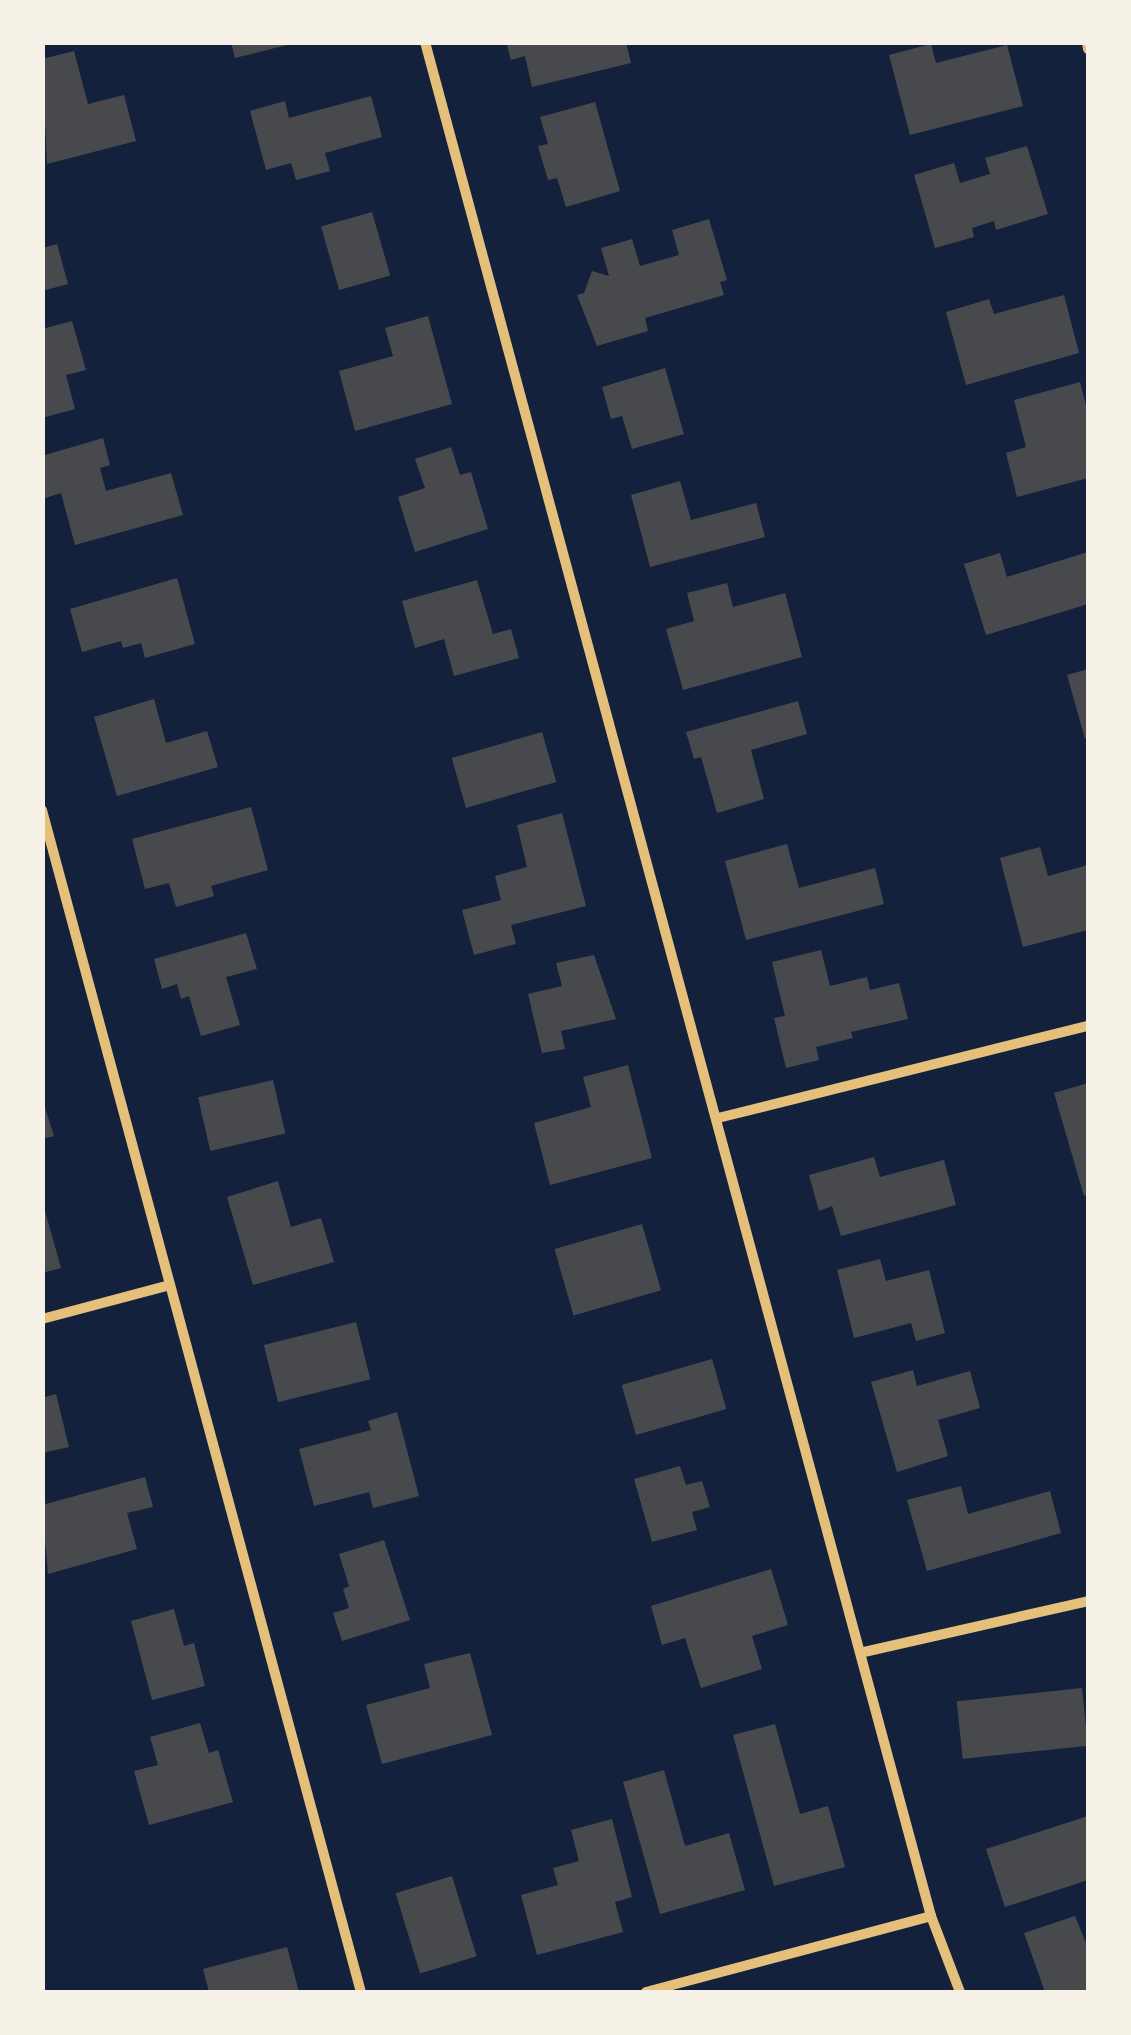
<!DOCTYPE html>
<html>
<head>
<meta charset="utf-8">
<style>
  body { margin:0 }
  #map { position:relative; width:1131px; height:2035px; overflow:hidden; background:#14213d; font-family:"Zilla Slab",serif }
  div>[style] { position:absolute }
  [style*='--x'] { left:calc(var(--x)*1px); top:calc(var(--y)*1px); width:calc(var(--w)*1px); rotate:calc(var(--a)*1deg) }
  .building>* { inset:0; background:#48494c; transform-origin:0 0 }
  .minor>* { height:10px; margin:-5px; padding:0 5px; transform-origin:5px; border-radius:5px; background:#e5c07b }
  span { translate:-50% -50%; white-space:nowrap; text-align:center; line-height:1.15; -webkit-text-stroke:10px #f6f1e7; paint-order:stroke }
  .frame { position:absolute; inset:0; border:45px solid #f6f1e7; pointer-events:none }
</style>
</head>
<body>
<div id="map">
  <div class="building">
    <div style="clip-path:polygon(231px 42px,291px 42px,291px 44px,235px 58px)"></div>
    <div style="clip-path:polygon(506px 42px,626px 42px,631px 63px,532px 87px,525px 56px,511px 60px)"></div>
    <div style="clip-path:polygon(931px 44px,936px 63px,1007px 45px,1023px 106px,910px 135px,889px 55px)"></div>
    <div style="clip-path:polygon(74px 51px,88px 104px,124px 95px,136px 141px,47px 164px,42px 59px)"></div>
    <div style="clip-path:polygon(371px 96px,382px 137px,325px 153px,330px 171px,296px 180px,291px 163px,266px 170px,250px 111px,285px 101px,289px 118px)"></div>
    <div style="clip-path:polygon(595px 102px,620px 191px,566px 207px,557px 178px,548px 180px,538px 146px,548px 144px,540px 117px)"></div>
    <div style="clip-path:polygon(1027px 146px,1048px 214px,996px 230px,994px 221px,972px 228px,974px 237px,935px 248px,914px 175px,954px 163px,960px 183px,990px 174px,985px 158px)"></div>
    <div style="left:372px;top:212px;width:66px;height:53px;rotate:74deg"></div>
    <div style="clip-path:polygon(709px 219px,727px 280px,720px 282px,724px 295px,645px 318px,648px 331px,597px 346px,577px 295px,584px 293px,592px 271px,609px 276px,601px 248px,632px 239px,640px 266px,679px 255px,672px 230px)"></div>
    <div style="clip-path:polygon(57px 244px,68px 284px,42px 291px,42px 248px)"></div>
    <div style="clip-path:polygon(1064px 295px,1079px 353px,966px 385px,946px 312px,989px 299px,994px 314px)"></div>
    <div style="clip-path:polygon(428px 316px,452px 404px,355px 431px,339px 371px,393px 356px,385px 328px)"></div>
    <div style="clip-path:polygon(72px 321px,86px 370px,66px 375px,75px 409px,42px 418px,42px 329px)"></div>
    <div style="clip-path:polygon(665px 368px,684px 434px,632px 449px,622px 416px,611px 419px,602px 387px)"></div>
    <div style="clip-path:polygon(1080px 382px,1088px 413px,1088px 478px,1017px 497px,1006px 453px,1026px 447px,1014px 400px)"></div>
    <div style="clip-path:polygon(103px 438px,110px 465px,100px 468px,106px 491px,171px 473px,183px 515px,75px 545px,61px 493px,42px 499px,42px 456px)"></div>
    <div style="clip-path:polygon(451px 447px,460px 475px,471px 472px,488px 529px,415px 552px,398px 497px,425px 488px,415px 459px)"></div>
    <div style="clip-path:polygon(680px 481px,691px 520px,756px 503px,765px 537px,650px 567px,631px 495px)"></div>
    <div style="clip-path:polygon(1088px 552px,1088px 604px,986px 635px,964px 564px,1000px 553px,1007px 577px)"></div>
    <div style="clip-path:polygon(177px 578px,195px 644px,145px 658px,141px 643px,123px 648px,121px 641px,82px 652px,70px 609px)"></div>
    <div style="clip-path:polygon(477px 580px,493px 634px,511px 629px,519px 658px,454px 676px,444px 639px,415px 648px,402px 601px)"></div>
    <div style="clip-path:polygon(727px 583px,733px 607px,785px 593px,802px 657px,683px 690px,666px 629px,694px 621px,687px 593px)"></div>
    <div style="clip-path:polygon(1088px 669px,1088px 738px,1085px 739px,1067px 675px)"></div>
    <div style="clip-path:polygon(154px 699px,166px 743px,207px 731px,218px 767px,117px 796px,94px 717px)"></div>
    <div style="clip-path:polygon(798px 701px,807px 734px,751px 750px,764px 799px,717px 813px,701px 757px,694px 759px,686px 732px)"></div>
    <div style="left:542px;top:732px;width:52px;height:94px;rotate:74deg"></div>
    <div style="clip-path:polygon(251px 807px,268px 870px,211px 886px,214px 896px,176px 907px,169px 883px,145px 889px,132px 839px)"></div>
    <div style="clip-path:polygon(562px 813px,586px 906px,511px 925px,516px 944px,474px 955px,462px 910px,501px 900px,495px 876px,527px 867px,517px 825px)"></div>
    <div style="clip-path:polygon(787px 844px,799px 888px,875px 868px,884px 904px,746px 940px,725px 861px)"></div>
    <div style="clip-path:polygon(1040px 847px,1048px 876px,1088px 865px,1088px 930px,1023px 947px,1000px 858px)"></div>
    <div style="clip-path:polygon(246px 933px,257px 969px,226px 977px,240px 1025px,201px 1036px,189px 996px,181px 999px,177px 984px,162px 989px,154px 959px)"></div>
    <div style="clip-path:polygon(821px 950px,830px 986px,867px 977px,870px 990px,899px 983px,908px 1019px,851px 1032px,853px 1038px,816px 1047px,819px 1060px,786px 1068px,774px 1018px,785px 1016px,772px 962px)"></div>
    <div style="clip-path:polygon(594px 955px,616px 1019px,561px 1031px,565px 1049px,542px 1053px,528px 994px,562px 986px,556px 963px)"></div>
    <div style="clip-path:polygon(628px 1065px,652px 1158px,550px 1185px,534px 1123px,591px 1107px,583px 1077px)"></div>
    <div style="left:273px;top:1080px;width:55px;height:77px;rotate:77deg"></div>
    <div style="clip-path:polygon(1088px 1083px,1088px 1195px,1084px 1196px,1054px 1093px)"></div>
    <div style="clip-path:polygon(42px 1098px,54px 1136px,42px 1139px)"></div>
    <div style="clip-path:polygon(874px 1157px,880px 1177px,944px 1160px,956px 1205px,841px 1236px,832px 1206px,819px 1211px,809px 1175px)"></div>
    <div style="clip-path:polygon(278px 1181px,291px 1227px,321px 1218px,334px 1262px,253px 1285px,227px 1197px)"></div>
    <div style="clip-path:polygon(42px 1200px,61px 1268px,42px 1273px)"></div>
    <div style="left:642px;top:1224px;width:69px;height:91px;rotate:74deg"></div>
    <div style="clip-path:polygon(880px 1259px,886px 1281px,929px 1270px,945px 1333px,916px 1341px,911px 1323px,854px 1338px,837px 1270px)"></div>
    <div style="left:356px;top:1322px;width:59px;height:95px;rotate:76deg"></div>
    <div style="left:712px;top:1359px;width:52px;height:94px;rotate:74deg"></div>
    <div style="clip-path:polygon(913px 1370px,917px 1386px,970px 1371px,980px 1408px,938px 1420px,948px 1456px,897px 1472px,871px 1382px)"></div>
    <div style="clip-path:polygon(56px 1394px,69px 1447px,42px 1453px,42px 1398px)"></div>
    <div style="clip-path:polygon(397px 1412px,419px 1496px,373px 1508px,369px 1492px,314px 1506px,299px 1449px,371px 1430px,368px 1421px)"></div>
    <div style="clip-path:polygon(680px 1466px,686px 1485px,702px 1481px,710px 1507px,692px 1512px,697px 1530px,652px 1542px,634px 1479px)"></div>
    <div style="clip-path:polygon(145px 1477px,153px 1507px,127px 1513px,137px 1549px,48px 1574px,42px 1505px)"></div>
    <div style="clip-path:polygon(961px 1486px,968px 1514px,1050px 1491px,1061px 1533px,927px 1571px,907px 1500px)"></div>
    <div style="clip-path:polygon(384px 1540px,410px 1620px,342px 1641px,333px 1613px,349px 1608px,343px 1589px,349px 1586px,339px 1554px)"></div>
    <div style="clip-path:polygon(771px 1569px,788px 1625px,752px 1636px,762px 1669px,701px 1688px,685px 1638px,662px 1645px,651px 1606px)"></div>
    <div style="clip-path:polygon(174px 1609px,184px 1646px,194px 1643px,205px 1686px,152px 1700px,131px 1621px)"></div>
    <div style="clip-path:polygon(470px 1653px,492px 1735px,382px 1764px,366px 1705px,430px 1688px,424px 1664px)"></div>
    <div style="left:1082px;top:1688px;width:58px;height:126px;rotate:84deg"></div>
    <div style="clip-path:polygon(200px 1723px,209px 1753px,218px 1750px,233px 1802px,149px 1825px,134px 1771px,158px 1765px,150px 1737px)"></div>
    <div style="clip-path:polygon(775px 1724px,800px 1814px,828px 1806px,845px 1867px,774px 1886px,733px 1735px)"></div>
    <div style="clip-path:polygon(664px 1770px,685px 1846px,729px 1833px,745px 1890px,660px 1914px,623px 1782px)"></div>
    <div style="clip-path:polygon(1088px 1816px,1088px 1880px,1005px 1907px,986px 1849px)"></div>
    <div style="clip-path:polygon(612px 1819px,632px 1897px,615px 1902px,623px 1932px,537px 1955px,521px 1895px,558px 1885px,553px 1868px,579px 1861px,571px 1830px)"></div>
    <div style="left:452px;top:1876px;width:84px;height:59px;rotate:73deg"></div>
    <div style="clip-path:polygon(1075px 1916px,1088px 1948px,1088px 1992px,1045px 1992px,1024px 1933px)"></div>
    <div style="clip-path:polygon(287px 1947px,299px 1992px,209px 1992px,203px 1969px)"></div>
  </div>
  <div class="minor">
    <div style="--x:425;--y:42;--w:1941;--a:74.89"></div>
    <div style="--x:931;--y:1916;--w:81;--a:69.1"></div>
    <div style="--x:1087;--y:42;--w:7;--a:82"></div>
    <div style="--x:42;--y:810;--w:1224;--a:74.9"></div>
    <div style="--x:718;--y:1118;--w:381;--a:-14"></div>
    <div style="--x:42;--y:1319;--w:132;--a:-14.9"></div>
    <div style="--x:864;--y:1652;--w:230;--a:-12.8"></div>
    <div style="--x:646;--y:1992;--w:295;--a:-14.9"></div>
  </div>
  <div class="frame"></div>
</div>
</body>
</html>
